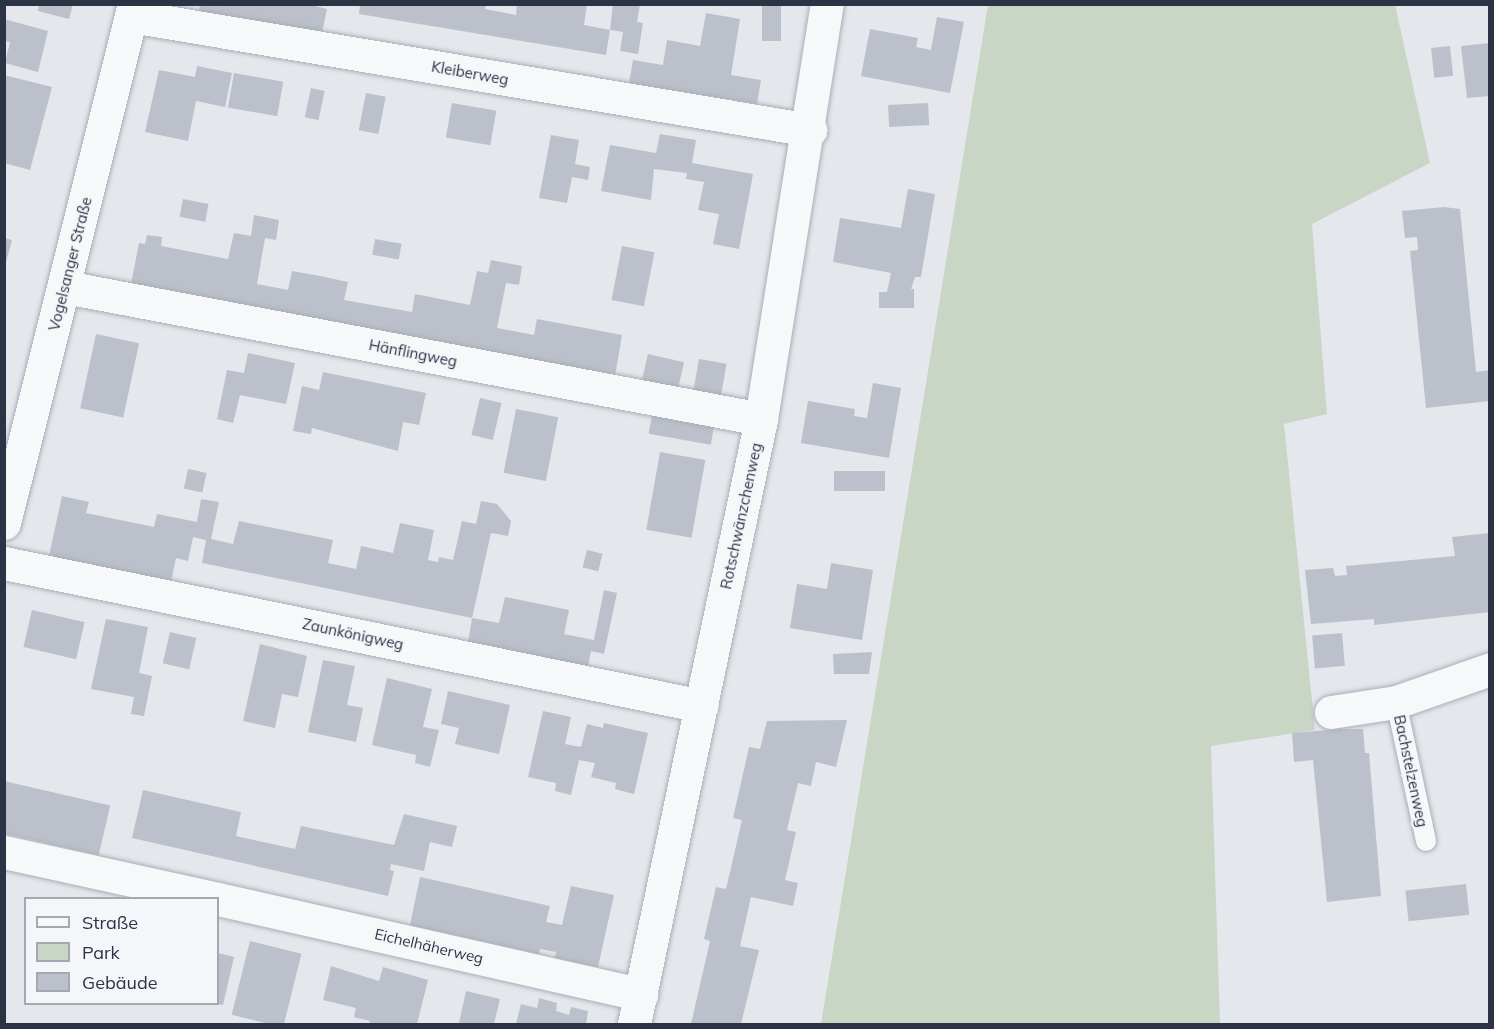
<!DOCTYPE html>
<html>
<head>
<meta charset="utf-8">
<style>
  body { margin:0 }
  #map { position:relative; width:1494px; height:1029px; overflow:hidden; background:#e4e7ec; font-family:Mulish,sans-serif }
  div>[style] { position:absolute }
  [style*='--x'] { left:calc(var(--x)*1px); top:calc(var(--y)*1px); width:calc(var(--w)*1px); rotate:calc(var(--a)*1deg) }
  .green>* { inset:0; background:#c9d6c5 }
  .building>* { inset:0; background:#bbc0ca; transform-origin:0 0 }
  .roads { filter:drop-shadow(0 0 2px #a9aeb7) drop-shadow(0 0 2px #a9aeb7) }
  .service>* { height:20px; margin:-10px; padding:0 10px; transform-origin:10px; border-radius:10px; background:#f7f8fa }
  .minor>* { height:33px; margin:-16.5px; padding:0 16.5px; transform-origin:16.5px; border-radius:16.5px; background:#f7f8fa }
  .tertiary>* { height:33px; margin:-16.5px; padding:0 16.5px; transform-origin:16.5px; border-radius:16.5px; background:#f7f8fa }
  span { translate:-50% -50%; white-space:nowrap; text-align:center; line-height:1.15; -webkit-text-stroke:5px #f4f6f9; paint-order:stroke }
  .street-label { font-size:15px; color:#2b3445 }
  .frame { position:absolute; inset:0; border:6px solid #2b3445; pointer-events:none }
  .legend { position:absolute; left:24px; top:897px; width:195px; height:108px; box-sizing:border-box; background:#f4f6f9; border:2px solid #a4a8b1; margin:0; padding:8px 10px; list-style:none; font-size:18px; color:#2b3445 }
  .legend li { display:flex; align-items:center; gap:12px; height:30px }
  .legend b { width:30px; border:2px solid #a4a8b1 }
</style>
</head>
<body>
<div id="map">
  <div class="green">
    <div style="clip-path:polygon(988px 5px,1395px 5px,1430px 163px,1312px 224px,1327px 414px,1284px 424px,1315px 730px,1211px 746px,1220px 1024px,821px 1024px)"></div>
  </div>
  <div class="building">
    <div style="clip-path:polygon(39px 4px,73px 4px,69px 19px,38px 11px)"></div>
    <div style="clip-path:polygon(200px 4px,307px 4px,327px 9px,322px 33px,199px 12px)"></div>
    <div style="clip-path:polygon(360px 4px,486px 4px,485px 9px,516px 15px,517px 4px,587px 4px,584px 25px,610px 30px,613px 4px,640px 4px,637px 22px,643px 23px,638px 54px,620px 51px,623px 32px,610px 30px,606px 55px,359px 14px)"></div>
    <div style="left:762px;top:4px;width:19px;height:37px"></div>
    <div style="clip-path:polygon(706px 13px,740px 19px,731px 75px,761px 80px,757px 104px,629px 83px,633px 60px,663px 65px,667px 40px,700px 46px)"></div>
    <div style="clip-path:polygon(937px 17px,964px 22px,950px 93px,861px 76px,870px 29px,918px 38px,916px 47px,931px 50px)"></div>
    <div style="clip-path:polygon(4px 19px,48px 31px,38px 72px,5px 63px,10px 42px,4px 41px)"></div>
    <div style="clip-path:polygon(1490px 43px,1490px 96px,1467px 98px,1461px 46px)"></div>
    <div style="left:1450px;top:46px;width:30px;height:19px;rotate:84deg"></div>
    <div style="clip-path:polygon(197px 66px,232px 73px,225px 107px,196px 101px,188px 141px,145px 132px,159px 70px,195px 77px)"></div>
    <div style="left:234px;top:73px;width:50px;height:35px;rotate:10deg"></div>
    <div style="clip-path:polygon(4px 75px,52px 87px,30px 170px,4px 163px)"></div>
    <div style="left:311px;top:88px;width:14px;height:30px;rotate:12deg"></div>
    <div style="left:366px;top:93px;width:20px;height:38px;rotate:11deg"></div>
    <div style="left:452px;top:103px;width:45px;height:35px;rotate:10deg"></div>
    <div style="left:928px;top:103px;width:22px;height:40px;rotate:87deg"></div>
    <div style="clip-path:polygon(660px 134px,696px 140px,692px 163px,753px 174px,739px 249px,713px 244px,719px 214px,698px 210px,704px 182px,686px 179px,687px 173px,654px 169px,651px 200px,601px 191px,610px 145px,656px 153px)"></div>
    <div style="clip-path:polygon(551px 135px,579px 140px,575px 164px,590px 167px,588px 180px,572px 177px,567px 203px,539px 198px)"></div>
    <div style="clip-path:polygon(908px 189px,935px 194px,921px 277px,915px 277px,911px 289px,914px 289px,914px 308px,879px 308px,879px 292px,887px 292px,891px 273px,833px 262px,840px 218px,901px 228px)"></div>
    <div style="left:183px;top:199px;width:26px;height:18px;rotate:11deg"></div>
    <div style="clip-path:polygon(1444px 207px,1460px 209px,1476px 372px,1490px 370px,1490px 401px,1426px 408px,1410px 251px,1418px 250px,1417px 237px,1405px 238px,1402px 211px)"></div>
    <div style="clip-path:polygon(254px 215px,279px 220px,276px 240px,265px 238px,257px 284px,288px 290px,292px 271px,320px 276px,348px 282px,344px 300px,412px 312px,415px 294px,470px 305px,477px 271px,488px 273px,491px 260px,522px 266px,519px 285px,506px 283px,497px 328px,534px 335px,537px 319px,622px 335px,615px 376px,131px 284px,139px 243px,145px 244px,147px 235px,162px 237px,161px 246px,228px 259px,234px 233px,251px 236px)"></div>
    <div style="clip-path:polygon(4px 238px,12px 240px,5px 266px,4px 266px)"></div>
    <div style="left:375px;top:239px;width:27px;height:16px;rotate:10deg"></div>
    <div style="left:622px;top:246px;width:33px;height:55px;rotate:11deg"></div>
    <div style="left:96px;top:334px;width:44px;height:76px;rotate:12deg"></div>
    <div style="clip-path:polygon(248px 353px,295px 363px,286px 404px,240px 395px,233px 423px,217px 419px,227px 370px,244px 373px)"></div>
    <div style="left:648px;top:354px;width:37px;height:28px;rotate:13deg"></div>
    <div style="left:699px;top:359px;width:28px;height:32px;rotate:10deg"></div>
    <div style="clip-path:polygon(323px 372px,426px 393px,419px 425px,403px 422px,398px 451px,312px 428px,311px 434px,293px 431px,302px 386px,319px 390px)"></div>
    <div style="clip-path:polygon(873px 383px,901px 388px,889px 458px,801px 443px,808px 401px,855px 409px,854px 416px,867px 418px)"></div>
    <div style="left:480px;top:398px;width:22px;height:38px;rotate:13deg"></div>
    <div style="left:516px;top:409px;width:43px;height:65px;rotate:11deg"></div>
    <div style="left:652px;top:415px;width:63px;height:19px;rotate:10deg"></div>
    <div style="left:660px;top:452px;width:46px;height:79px;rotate:10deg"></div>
    <div style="left:188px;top:469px;width:19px;height:20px;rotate:12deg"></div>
    <div style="left:834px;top:471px;width:51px;height:20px"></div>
    <div style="clip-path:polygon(62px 496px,89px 502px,86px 513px,154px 527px,157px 514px,197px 522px,201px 499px,219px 502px,211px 539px,233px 544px,239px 521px,333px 540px,328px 563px,356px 569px,361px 546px,393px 553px,400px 523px,434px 530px,428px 560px,438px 562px,439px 557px,453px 560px,462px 521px,476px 524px,481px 501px,497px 504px,511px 521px,508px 536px,491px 533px,472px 618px,499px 623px,505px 597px,569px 610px,564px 634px,594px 640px,604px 590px,617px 593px,604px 654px,591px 651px,588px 667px,468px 643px,472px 618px,202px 563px,206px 540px,193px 537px,188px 561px,176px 558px,171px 582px,49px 556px)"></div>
    <div style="clip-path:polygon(1490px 533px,1490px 612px,1374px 625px,1374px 619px,1311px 624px,1305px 570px,1333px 568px,1335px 576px,1347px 575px,1346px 566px,1455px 556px,1452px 537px)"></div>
    <div style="left:587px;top:550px;width:16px;height:18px;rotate:14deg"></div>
    <div style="clip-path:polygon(831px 563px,873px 570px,862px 640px,790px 628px,797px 584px,827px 589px)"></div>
    <div style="left:32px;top:610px;width:54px;height:38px;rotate:13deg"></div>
    <div style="clip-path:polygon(106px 619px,148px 627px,139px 673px,152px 676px,144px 716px,131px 714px,134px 697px,91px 689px)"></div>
    <div style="left:170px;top:632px;width:27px;height:32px;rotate:13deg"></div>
    <div style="left:1342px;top:633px;width:33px;height:30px;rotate:85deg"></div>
    <div style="clip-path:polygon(260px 644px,307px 656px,298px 697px,282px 694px,275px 728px,243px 721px)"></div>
    <div style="clip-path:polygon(872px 652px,869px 674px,834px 674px,833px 654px)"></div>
    <div style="clip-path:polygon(323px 660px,355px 666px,347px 705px,363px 708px,356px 742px,308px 732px)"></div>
    <div style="clip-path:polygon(387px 678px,432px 689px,423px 727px,439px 730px,430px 767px,415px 763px,416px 755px,372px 745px)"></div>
    <div style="clip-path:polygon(448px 691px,510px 705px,499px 754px,455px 744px,459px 728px,441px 724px)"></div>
    <div style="clip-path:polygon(543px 711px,571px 717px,565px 744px,581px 747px,587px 724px,603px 728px,604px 723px,648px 733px,634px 794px,615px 789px,616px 783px,591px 777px,595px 763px,579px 760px,571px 795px,555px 791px,556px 783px,528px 777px)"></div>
    <div style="clip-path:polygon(847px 720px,836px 767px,816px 762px,811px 786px,798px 783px,787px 830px,796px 832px,785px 880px,798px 883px,793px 906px,751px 897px,740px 946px,759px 950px,741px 1024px,691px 1024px,710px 941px,704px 939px,716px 887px,726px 889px,742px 820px,733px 818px,749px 747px,760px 749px,767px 721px)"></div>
    <div style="clip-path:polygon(1340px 729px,1363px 729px,1365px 753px,1369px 753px,1381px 896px,1327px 902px,1313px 760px,1294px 762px,1292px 733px)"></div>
    <div style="left:4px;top:781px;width:109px;height:51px;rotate:13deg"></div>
    <div style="clip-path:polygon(143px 790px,241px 812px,236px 836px,295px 849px,301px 826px,394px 845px,404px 814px,457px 826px,452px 847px,430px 842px,424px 871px,391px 864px,390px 870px,394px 871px,388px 896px,132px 838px)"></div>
    <div style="clip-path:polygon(420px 877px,550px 906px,546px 922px,562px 925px,571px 886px,614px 895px,598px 967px,555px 958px,556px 952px,540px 949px,539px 954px,410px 925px)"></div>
    <div style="left:1466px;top:884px;width:31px;height:61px;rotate:84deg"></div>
    <div style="left:250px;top:941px;width:53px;height:76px;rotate:14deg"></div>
    <div style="clip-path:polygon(218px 953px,234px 957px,223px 1005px,218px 1004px)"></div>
    <div style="clip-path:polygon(331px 966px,379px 981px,383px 967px,428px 980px,417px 1024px,369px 1024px,370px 1021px,354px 1017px,356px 1008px,323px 1000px)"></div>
    <div style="clip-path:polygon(466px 991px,500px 999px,494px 1024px,459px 1023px)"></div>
    <div style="clip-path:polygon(539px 998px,557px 1003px,556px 1011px,569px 1015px,571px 1007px,588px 1011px,586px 1024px,516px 1024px,521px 1004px,537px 1008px)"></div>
  </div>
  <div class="roads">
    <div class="service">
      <div style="--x:1396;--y:702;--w:142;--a:77.8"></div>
    </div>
    <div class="minor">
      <div style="--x:131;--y:16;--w:689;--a:9.53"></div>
      <div style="--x:65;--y:287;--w:708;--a:10.74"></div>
      <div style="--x:4;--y:563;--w:712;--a:11.58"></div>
      <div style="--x:1331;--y:712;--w:66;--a:-8.7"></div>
      <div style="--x:1396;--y:702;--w:100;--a:-19.3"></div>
      <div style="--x:4;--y:852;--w:215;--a:12.4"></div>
      <div style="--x:218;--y:899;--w:434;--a:12.7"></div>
      <div style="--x:634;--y:1024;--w:618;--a:-78.14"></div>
      <div style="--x:761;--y:419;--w:420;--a:-81"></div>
    </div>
    <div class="tertiary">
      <div style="--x:4;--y:523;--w:535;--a:-75.94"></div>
    </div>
  </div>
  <div class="street-label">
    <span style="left:470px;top:73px;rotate:10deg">Kleiberweg</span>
    <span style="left:70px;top:264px;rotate:-76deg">Vogelsanger Straße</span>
    <span style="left:413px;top:353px;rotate:11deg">Hänflingweg</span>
    <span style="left:741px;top:516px;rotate:-78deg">Rotschwänzchenweg</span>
    <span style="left:353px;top:634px;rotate:12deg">Zaunkönigweg</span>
    <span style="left:1411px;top:771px;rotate:78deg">Bachstelzenweg</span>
    <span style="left:429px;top:946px;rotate:13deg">Eichelhäherweg</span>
  </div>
  <div class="frame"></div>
  <ul class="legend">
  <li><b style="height:8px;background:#f7f8fa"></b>Straße</li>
  <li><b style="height:16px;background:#c9d6c5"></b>Park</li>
  <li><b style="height:16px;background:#bbc0ca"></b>Gebäude</li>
  </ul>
</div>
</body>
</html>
